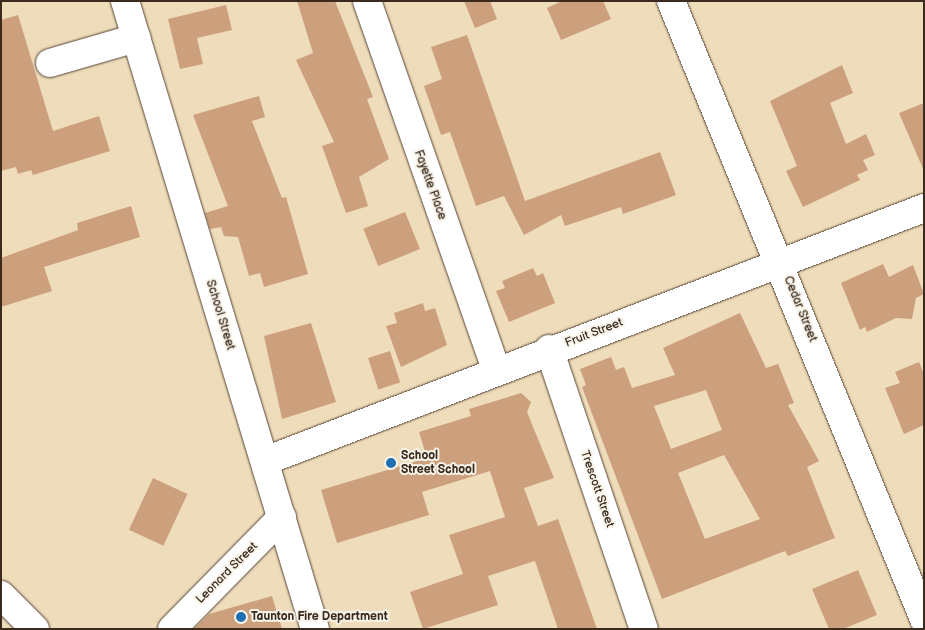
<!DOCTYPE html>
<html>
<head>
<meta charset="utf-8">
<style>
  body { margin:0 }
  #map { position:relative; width:925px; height:630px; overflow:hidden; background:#efdcbb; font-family:"Balsamiq Sans",sans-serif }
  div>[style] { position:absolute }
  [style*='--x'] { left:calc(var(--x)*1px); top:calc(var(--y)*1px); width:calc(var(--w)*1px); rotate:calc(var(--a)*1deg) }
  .building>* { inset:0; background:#cca07d; transform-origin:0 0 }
  .roads { filter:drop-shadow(0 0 1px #564536) drop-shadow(0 0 1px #564536) }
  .minor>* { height:28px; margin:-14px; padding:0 14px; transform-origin:14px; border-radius:14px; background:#fff }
  .dots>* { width:14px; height:14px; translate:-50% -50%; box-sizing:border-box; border:2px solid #f7f3e8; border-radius:50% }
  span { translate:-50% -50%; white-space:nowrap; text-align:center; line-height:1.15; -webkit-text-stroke:4px #f7f3e8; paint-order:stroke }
  .street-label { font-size:12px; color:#3b2a1e }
  .poi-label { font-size:12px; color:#3b2a1e; font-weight:700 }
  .left { translate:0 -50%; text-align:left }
  .frame { position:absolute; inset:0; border:2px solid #3b2a1e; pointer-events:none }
</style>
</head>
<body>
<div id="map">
  <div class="building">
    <div style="clip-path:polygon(297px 1px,335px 1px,373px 97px,367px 99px,389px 159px,359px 177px,368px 206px,346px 213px,322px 146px,334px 142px,296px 60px,313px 53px)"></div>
    <div style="clip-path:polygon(464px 1px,490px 1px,497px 19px,475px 28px)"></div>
    <div style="clip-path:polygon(562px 1px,603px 1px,611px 19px,561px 40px,547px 8px)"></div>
    <div style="clip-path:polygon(226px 5px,232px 30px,197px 38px,203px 64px,180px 69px,168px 19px)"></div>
    <div style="clip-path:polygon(18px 15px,53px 131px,99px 116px,110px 151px,33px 175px,31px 170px,18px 174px,16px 167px,1px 171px,1px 20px)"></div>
    <div style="clip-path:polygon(467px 35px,525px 201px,660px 152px,676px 195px,623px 214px,621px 207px,565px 226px,561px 215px,524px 235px,504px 196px,476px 206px,450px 132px,441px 135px,424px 86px,442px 79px,431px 47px)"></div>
    <div style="clip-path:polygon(842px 65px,853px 93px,830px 103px,846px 144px,866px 134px,875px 155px,863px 160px,868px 170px,857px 175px,860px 180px,803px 207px,786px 171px,797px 166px,770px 101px)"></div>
    <div style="clip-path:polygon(259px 96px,265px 117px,252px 121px,282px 198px,286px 197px,308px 274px,264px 287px,260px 273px,249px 276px,238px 237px,224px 236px,221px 227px,210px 229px,205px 213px,228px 206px,193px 115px)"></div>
    <div style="clip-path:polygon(924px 103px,924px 171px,899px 113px)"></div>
    <div style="clip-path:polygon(131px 206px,140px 237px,44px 267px,52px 291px,1px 307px,1px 258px,78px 230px,77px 223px)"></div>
    <div style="left:405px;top:212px;width:40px;height:45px;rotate:68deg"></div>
    <div style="clip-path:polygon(883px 264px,889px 277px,913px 265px,924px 294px,916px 298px,912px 319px,896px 318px,867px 332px,865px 327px,860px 330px,841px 283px)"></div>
    <div style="clip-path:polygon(533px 268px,537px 276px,543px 273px,555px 303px,509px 322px,496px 291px,505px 288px,502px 281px)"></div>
    <div style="clip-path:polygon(423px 303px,425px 311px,435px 308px,447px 345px,401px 367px,386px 326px,397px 323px,394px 313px)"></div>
    <div style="clip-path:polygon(evenodd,740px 313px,766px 368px,778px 364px,794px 403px,788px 405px,819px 461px,807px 467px,835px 538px,788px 556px,785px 551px,662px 599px,582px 387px,586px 385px,580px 369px,611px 357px,616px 370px,624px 367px,632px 388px,675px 375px,663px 348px,740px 313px,706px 390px,722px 430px,671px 449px,654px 406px,706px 390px,740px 313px,724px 455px,760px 519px,705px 539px,678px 473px,724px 455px)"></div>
    <div style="clip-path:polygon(311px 323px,336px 402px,282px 419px,264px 336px)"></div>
    <div style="left:390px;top:351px;width:33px;height:23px;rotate:72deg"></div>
    <div style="clip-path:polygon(919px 362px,924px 374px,924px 425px,904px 434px,885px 388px,900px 383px,895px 372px)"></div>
    <div style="clip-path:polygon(521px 393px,531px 402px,527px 412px,554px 478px,524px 488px,538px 526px,558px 519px,597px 629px,558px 629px,535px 561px,488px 576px,498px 605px,423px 629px,410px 592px,463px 574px,449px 535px,505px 517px,490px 471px,422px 492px,429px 515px,337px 543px,321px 490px,427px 458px,419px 432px,471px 416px,469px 409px)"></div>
    <div style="left:153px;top:478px;width:38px;height:57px;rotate:25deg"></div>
    <div style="clip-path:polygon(858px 570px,877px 615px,843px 629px,829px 629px,812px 589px)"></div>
    <div style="clip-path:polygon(272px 596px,282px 629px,194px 629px,209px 614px)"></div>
  </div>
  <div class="roads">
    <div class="minor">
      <div style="--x:125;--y:1;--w:656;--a:73.17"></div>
      <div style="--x:367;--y:1;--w:390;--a:70.7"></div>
      <div style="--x:671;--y:1;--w:668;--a:67.74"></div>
      <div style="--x:50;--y:63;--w:90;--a:-16.2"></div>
      <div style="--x:549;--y:349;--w:296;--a:71.3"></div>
      <div style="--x:265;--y:461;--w:706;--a:-21"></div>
      <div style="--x:1;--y:595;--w:48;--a:45"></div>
      <div style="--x:172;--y:629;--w:157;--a:-45.5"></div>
    </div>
  </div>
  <div class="dots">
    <div style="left:391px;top:463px;background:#1f6fb2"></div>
    <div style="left:241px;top:617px;background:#1f6fb2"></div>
  </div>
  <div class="street-label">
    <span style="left:430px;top:185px;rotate:70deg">Fayette Place</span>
    <span style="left:800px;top:309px;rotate:68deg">Cedar Street</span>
    <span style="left:220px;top:315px;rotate:73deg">School Street</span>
    <span style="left:594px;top:333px;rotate:-21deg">Fruit Street</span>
    <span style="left:597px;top:489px;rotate:71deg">Trescott Street</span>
    <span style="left:227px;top:573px;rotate:-45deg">Leonard Street</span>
  </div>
  <div class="poi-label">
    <span class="left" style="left:401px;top:463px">School<br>Street School</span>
    <span class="left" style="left:251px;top:617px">Taunton Fire Department</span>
  </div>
  <div class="frame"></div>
</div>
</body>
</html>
